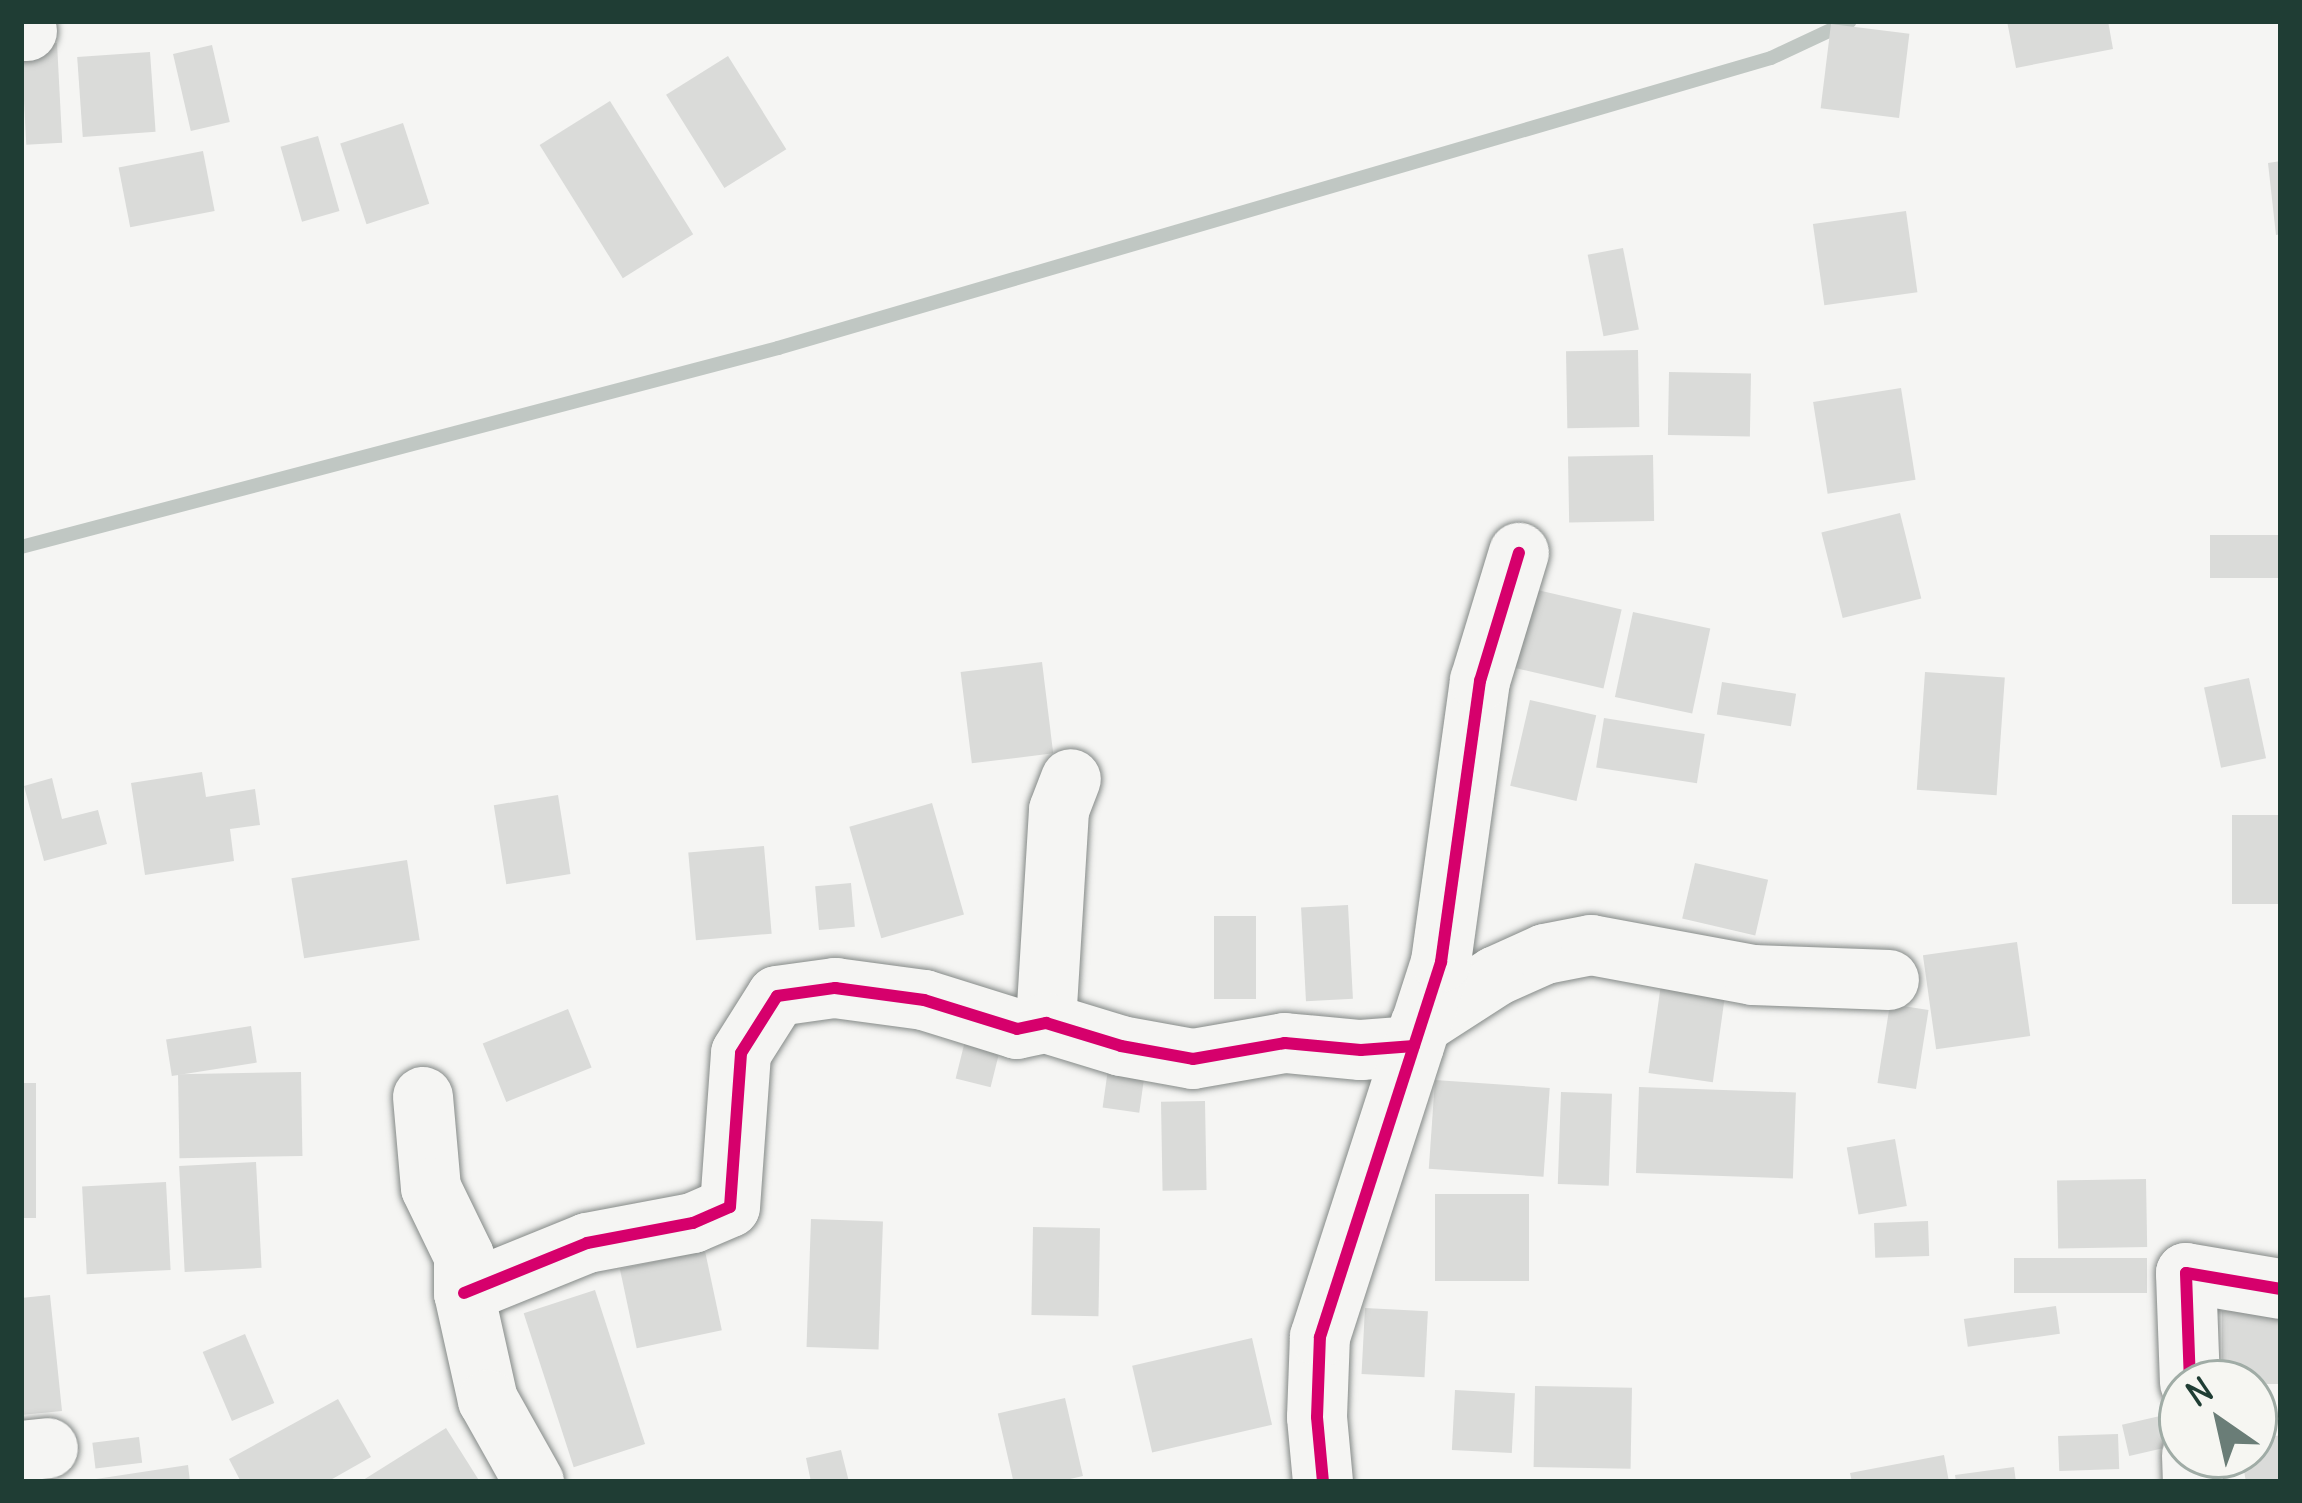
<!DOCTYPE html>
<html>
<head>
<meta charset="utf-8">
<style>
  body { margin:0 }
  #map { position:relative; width:2302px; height:1503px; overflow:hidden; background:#f5f5f3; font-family:Delius,sans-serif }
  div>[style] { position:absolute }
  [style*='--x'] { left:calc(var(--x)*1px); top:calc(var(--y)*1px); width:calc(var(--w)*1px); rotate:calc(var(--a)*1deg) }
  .stream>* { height:14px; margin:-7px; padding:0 7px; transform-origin:7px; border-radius:7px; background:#c0c7c3 }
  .building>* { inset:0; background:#dadbd9; transform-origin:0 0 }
  .roads { filter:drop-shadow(0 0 3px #858a88) drop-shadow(0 0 3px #858a88) }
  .minor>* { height:60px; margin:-30px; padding:0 30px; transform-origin:30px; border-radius:30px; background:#f5f5f3 }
  .cycleway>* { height:12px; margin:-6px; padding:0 6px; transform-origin:6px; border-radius:6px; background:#d6006c }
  span { translate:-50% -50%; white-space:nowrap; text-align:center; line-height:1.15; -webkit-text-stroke:10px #f6f6f2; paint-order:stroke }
  .frame { position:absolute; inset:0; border:24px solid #1f3d34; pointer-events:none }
  .north { position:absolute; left:2158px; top:1359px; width:120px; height:120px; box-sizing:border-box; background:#f6f6f2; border:3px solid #a0aca6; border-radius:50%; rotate:326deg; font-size:33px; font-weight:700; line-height:48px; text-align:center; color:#1f3d34 }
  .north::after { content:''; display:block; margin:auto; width:42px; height:54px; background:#6a7d77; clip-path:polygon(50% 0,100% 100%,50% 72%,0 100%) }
</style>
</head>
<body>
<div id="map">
  <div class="stream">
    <div style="--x:21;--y:547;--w:783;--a:-14.73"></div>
    <div style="--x:778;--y:348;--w:1034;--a:-16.28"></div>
    <div style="--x:1771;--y:58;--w:87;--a:-25.1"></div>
  </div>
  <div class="building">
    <div style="clip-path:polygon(2007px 21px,2108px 21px,2113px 49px,2016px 68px)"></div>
    <div style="left:1831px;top:24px;width:79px;height:85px;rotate:7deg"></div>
    <div style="left:57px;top:43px;width:100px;height:36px;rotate:87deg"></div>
    <div style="left:212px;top:45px;width:79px;height:40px;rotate:77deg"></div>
    <div style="left:150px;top:52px;width:80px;height:73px;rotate:86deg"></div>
    <div style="left:728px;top:56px;width:110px;height:73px;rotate:58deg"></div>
    <div style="left:610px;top:101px;width:157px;height:83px;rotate:58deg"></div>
    <div style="left:403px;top:123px;width:85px;height:66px;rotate:72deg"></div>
    <div style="left:318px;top:136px;width:78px;height:39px;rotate:74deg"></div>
    <div style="left:203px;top:151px;width:61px;height:86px;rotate:79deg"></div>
    <div style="clip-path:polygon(2281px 161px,2281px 234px,2276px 235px,2268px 163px)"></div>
    <div style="left:1906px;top:211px;width:82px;height:94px;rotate:82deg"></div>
    <div style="left:1623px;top:248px;width:83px;height:36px;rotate:79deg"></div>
    <div style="left:1638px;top:350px;width:77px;height:72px;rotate:89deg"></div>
    <div style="left:1669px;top:372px;width:82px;height:63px;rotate:1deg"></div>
    <div style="left:1901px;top:388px;width:93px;height:89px;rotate:81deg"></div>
    <div style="left:1653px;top:455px;width:66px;height:85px;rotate:89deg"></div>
    <div style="left:1900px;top:513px;width:88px;height:81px;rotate:76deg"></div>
    <div style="left:2281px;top:535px;width:43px;height:71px;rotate:90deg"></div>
    <div style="left:1533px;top:589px;width:91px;height:81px;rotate:13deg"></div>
    <div style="left:1633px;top:612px;width:79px;height:87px;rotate:12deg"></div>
    <div style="left:1042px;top:662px;width:92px;height:82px;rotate:83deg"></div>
    <div style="left:1925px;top:672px;width:80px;height:118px;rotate:4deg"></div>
    <div style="left:2249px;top:678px;width:82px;height:46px;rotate:78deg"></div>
    <div style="left:1722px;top:682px;width:75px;height:33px;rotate:9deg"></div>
    <div style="left:1530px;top:700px;width:68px;height:88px;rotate:13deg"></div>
    <div style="left:1604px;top:718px;width:102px;height:50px;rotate:9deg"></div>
    <div style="clip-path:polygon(202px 772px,206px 797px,255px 789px,260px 825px,230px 829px,234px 861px,145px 875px,131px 783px)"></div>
    <div style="clip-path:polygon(52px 778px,62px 819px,98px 810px,107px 844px,44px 861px,24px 786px)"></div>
    <div style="left:558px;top:795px;width:80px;height:65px;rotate:81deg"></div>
    <div style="left:932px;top:803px;width:116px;height:86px;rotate:74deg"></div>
    <div style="left:2281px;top:815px;width:89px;height:49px;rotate:90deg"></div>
    <div style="left:764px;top:846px;width:88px;height:76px;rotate:85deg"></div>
    <div style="left:407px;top:860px;width:81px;height:117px;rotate:81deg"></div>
    <div style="left:1695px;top:863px;width:75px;height:57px;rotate:13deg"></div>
    <div style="left:851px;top:883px;width:44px;height:36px;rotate:85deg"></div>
    <div style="left:1348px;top:905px;width:94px;height:47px;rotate:87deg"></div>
    <div style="left:1214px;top:916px;width:42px;height:83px"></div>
    <div style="left:2017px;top:942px;width:95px;height:95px;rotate:82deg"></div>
    <div style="left:1661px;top:984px;width:65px;height:90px;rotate:8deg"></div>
    <div style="left:1890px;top:1004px;width:39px;height:80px;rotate:9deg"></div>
    <div style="left:568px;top:1009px;width:63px;height:92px;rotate:68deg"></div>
    <div style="left:251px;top:1026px;width:37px;height:86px;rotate:81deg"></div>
    <div style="left:967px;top:1033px;width:36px;height:47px;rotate:14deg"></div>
    <div style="left:1109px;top:1062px;width:37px;height:46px;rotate:8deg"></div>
    <div style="left:301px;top:1072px;width:84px;height:123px;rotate:89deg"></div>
    <div style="left:1435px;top:1080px;width:115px;height:89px;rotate:4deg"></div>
    <div style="left:21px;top:1083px;width:15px;height:135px"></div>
    <div style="left:1639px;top:1087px;width:157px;height:86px;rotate:2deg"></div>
    <div style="left:1561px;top:1092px;width:51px;height:92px;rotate:2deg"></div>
    <div style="left:1205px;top:1101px;width:89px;height:44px;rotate:89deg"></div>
    <div style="left:1895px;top:1139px;width:68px;height:49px;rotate:80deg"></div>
    <div style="left:256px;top:1162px;width:106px;height:77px;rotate:87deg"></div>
    <div style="left:2146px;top:1179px;width:68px;height:89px;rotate:89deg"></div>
    <div style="left:166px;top:1182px;width:88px;height:84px;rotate:87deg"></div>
    <div style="left:1435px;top:1194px;width:94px;height:87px"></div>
    <div style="left:811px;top:1219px;width:72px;height:128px;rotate:2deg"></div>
    <div style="left:1928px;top:1221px;width:35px;height:54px;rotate:88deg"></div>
    <div style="left:1033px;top:1227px;width:67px;height:88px;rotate:1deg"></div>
    <div style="left:705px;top:1251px;width:81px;height:87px;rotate:78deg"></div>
    <div style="left:2147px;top:1258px;width:35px;height:133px;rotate:90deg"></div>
    <div style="left:595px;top:1290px;width:162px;height:75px;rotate:72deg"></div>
    <div style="clip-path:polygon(50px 1295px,62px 1411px,21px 1415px,21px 1298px)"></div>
    <div style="left:2056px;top:1306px;width:28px;height:93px;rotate:82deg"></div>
    <div style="left:1365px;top:1308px;width:63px;height:66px;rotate:3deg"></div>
    <div style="left:2281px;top:1311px;width:73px;height:59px;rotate:90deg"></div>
    <div style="left:245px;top:1334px;width:75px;height:46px;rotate:67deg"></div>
    <div style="left:1252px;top:1338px;width:89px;height:123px;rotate:77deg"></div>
    <div style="left:1535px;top:1386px;width:97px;height:81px;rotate:1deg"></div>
    <div style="left:1455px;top:1390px;width:60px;height:60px;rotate:3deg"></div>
    <div style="left:1065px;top:1398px;width:80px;height:69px;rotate:77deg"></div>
    <div style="clip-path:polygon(338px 1399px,371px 1457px,327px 1482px,241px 1482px,229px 1459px)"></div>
    <div style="left:2160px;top:1416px;width:32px;height:39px;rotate:77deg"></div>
    <div style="clip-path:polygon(446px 1428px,480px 1482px,360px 1482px)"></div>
    <div style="left:2118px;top:1434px;width:35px;height:60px;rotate:88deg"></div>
    <div style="clip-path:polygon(2281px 1435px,2281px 1482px,2246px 1482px,2241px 1455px,2254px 1455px,2254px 1440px)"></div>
    <div style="left:139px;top:1437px;width:26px;height:47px;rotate:83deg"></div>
    <div style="clip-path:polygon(841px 1450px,849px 1482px,811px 1482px,806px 1458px)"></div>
    <div style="clip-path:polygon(1944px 1455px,1949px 1482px,1852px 1482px,1850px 1473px)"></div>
    <div style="clip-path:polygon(188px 1465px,190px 1482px,96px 1482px,96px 1479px)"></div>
    <div style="clip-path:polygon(2014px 1467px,2016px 1482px,1956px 1482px,1955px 1475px)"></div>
  </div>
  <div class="roads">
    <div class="minor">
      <div style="--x:21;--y:31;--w:6;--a:0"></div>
      <div style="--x:1046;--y:1023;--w:213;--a:-86.5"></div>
      <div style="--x:1059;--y:810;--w:33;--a:-69"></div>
      <div style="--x:1420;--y:1025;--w:90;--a:-32.8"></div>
      <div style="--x:1496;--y:976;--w:54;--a:-24.2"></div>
      <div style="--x:1545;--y:954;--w:47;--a:-11.1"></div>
      <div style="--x:1591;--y:945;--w:165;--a:10.5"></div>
      <div style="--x:1753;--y:975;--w:136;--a:2.1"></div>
      <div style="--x:423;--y:1097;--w:91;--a:85"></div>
      <div style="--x:431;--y:1188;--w:76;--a:64.1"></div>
      <div style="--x:464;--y:1256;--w:37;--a:90"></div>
      <div style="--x:464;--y:1293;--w:110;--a:77.4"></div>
      <div style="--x:488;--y:1400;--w:94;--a:60.7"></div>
      <div style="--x:464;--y:1293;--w:133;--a:-22.1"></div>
      <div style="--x:587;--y:1243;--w:108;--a:-10.7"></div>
      <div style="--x:693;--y:1223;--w:40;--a:-23.4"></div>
      <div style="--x:730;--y:1207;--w:154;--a:-85.9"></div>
      <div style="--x:741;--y:1053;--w:67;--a:-57.7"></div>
      <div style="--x:777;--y:996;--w:59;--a:-7.9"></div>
      <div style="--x:835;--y:988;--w:90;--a:7.7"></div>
      <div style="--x:924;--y:1000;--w:97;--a:17.3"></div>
      <div style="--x:1017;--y:1029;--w:30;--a:-12"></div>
      <div style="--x:1046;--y:1023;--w:78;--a:17"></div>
      <div style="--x:1121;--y:1046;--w:73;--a:10.2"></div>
      <div style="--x:1193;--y:1059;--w:93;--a:-9.9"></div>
      <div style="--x:1285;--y:1043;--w:76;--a:5.3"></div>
      <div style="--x:1361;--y:1050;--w:53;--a:-4.3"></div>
      <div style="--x:2190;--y:1383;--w:110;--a:-92.1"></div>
      <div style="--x:2186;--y:1273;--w:96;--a:9.6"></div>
      <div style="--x:21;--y:1451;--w:27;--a:-6"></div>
      <div style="--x:2192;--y:1455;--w:27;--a:88"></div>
      <div style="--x:1323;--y:1482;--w:65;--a:-95.3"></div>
      <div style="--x:1317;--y:1417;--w:80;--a:-87.9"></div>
      <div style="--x:1320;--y:1337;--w:394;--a:-72.1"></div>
      <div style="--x:1441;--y:962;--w:284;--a:-82.1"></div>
      <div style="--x:1480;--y:681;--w:134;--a:-73.1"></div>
    </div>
  </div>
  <div class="cycleway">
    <div style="--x:464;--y:1293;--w:133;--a:-22.1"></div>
    <div style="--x:587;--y:1243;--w:108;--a:-10.7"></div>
    <div style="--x:693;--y:1223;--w:40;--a:-23.4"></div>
    <div style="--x:730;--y:1207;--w:154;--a:-85.9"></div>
    <div style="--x:741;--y:1053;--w:67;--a:-57.7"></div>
    <div style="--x:777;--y:996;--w:59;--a:-7.9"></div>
    <div style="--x:835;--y:988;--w:90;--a:7.7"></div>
    <div style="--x:924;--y:1000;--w:97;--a:17.3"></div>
    <div style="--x:1017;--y:1029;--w:30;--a:-12"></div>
    <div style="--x:1046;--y:1023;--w:78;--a:17"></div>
    <div style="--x:1121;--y:1046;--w:73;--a:10.2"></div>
    <div style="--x:1193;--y:1059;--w:93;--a:-9.9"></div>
    <div style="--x:1285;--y:1043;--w:76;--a:5.3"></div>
    <div style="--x:1361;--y:1050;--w:53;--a:-4.3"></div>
    <div style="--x:2190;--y:1383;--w:110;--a:-92.1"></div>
    <div style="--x:2186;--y:1273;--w:96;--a:9.6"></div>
    <div style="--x:1323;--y:1482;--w:65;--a:-95.3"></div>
    <div style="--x:1317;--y:1417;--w:80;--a:-87.9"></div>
    <div style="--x:1320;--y:1337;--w:394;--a:-72.1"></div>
    <div style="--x:1441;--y:962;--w:284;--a:-82.1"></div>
    <div style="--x:1480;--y:681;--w:134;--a:-73.1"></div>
  </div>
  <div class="frame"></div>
  <div class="north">N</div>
</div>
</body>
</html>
